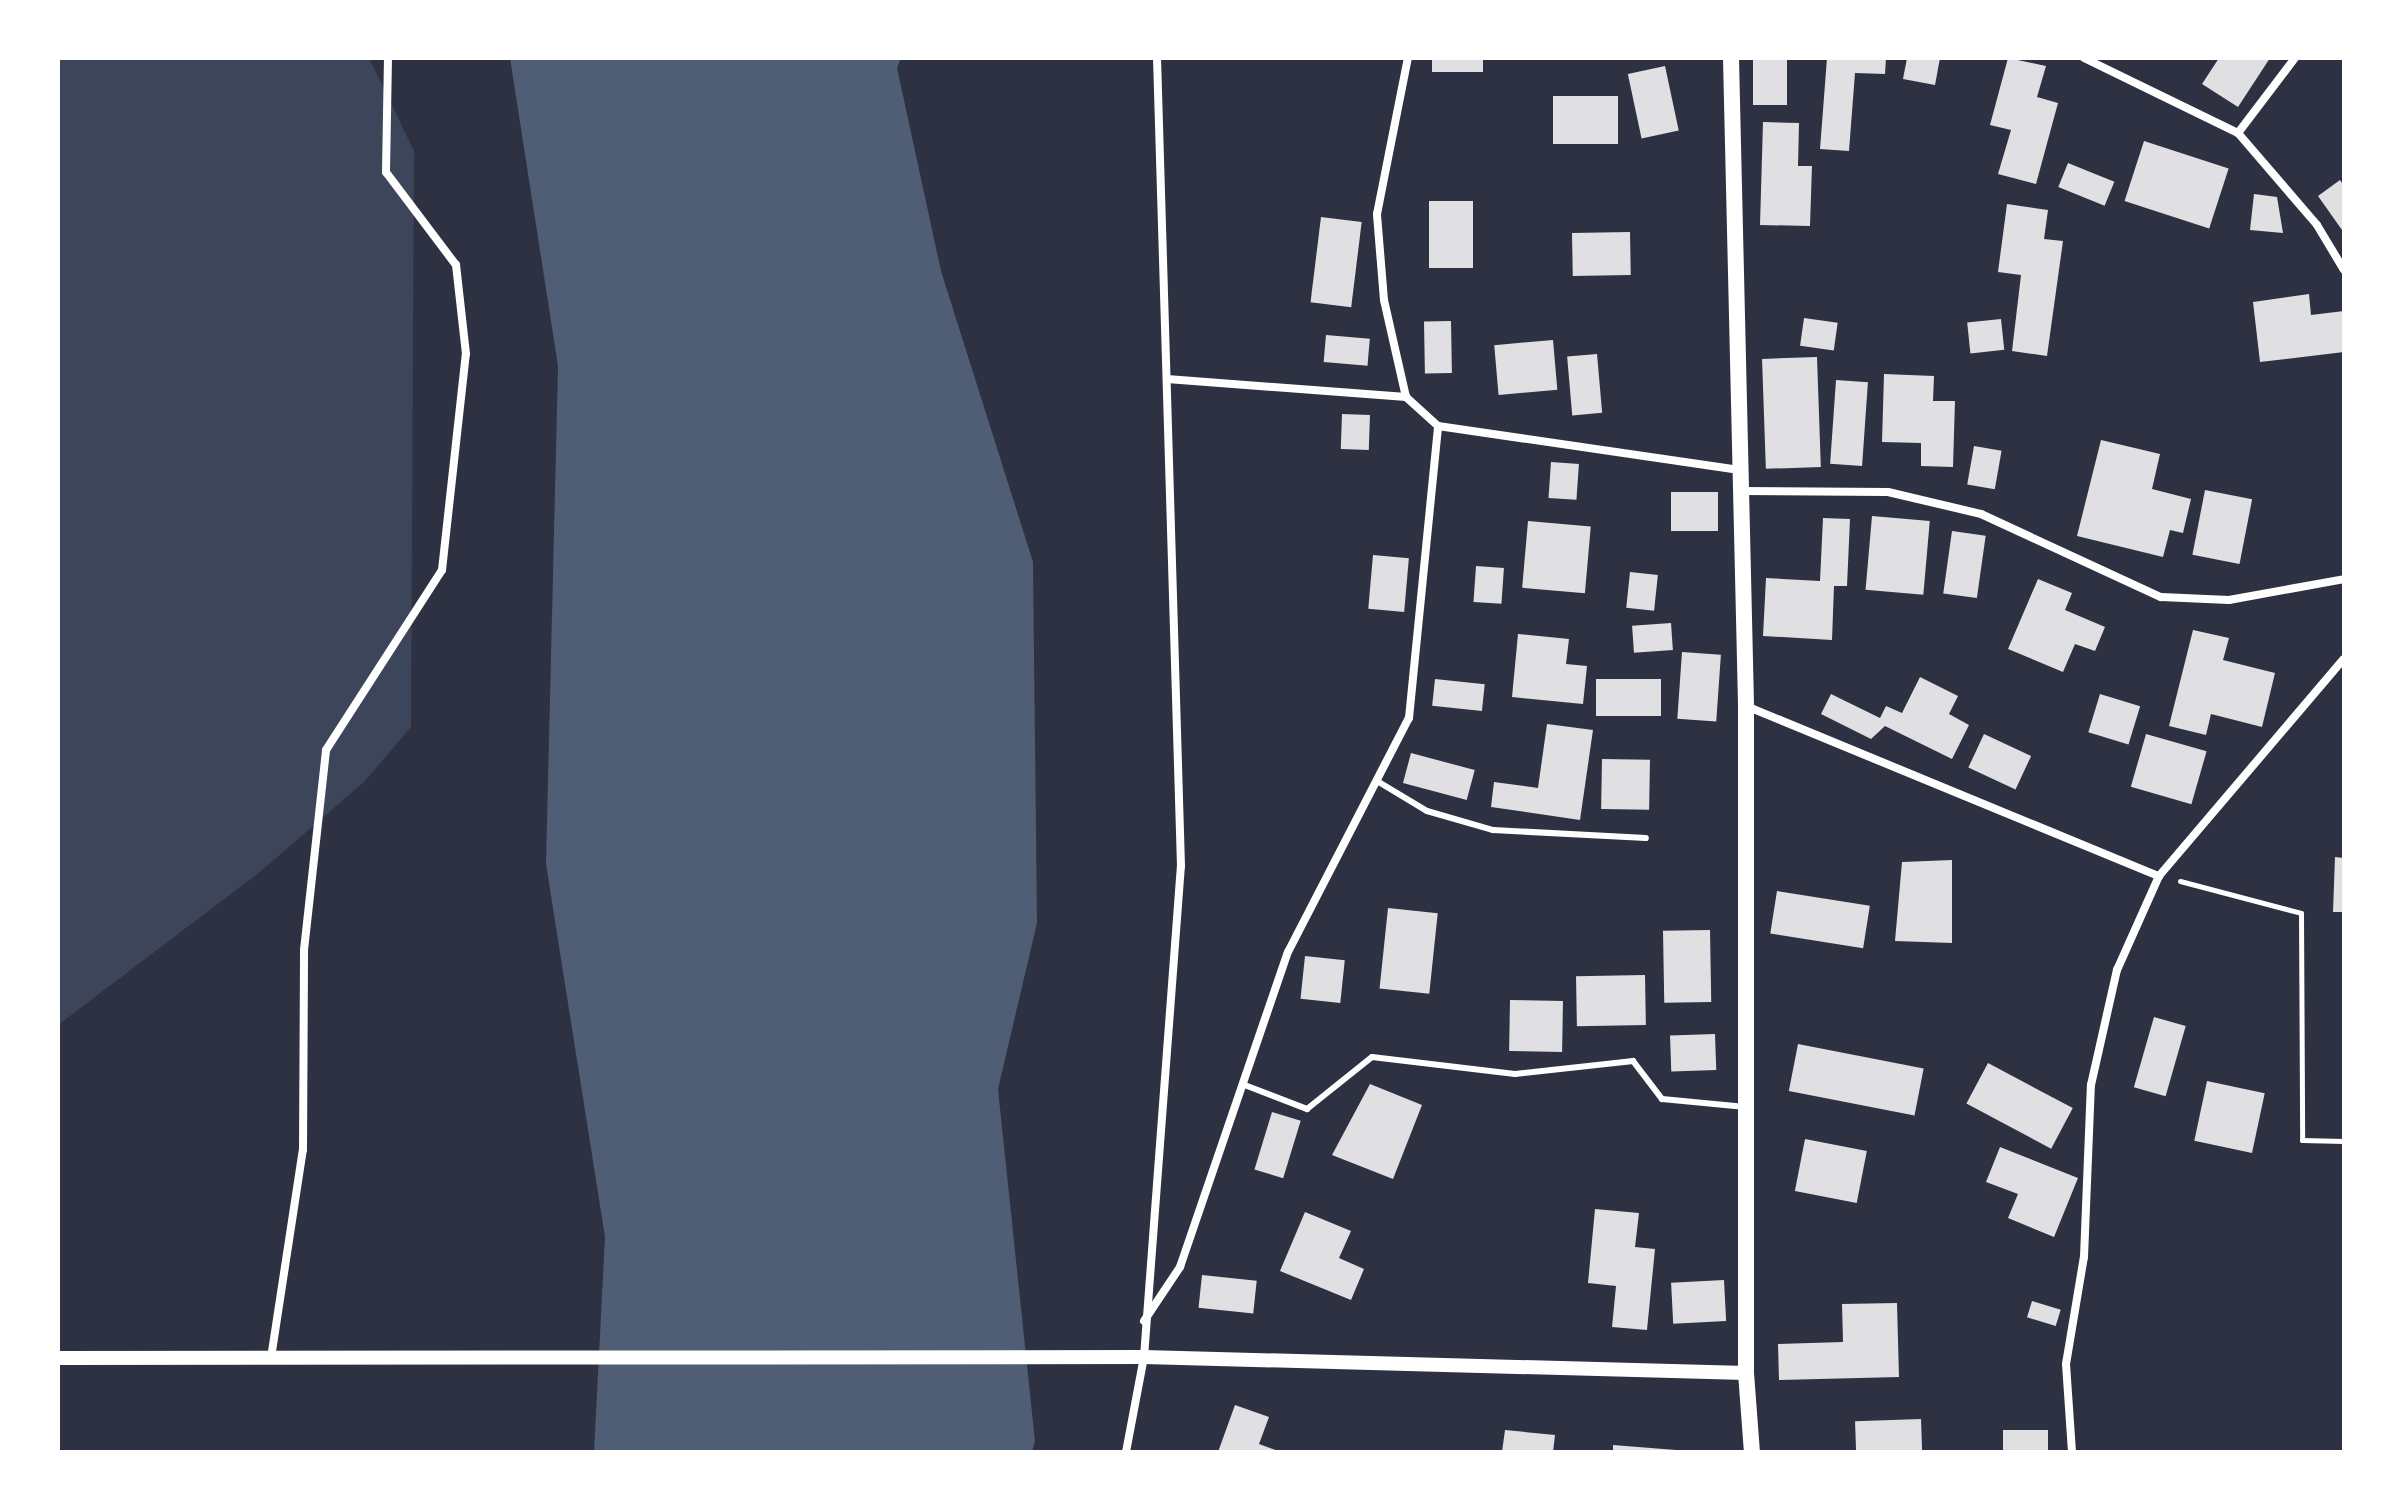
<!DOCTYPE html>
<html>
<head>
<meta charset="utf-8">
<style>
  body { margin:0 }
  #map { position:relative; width:2402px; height:1510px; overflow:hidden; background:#2d3142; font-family:Karla,sans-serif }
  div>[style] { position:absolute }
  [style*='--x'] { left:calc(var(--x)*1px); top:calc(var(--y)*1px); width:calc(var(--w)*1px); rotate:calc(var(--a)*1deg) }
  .green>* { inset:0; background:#3c4559 }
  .water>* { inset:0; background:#4f5d75 }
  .building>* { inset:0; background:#e0e0e3; transform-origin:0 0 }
  .path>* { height:5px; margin:-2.5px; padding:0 2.5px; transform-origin:2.5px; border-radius:2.5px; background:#fff }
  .service>* { height:6px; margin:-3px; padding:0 3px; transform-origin:3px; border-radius:3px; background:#fff }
  .minor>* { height:8px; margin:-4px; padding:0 4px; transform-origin:4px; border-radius:4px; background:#fff }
  .tertiary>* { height:14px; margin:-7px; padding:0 7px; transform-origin:7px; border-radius:7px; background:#fff }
  .secondary>* { height:16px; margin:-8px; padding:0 8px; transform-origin:8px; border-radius:8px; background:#fff }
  span { translate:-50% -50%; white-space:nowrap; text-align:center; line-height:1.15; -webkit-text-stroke:6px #fff; paint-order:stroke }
  .frame { position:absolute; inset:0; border:60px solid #fff; pointer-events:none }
</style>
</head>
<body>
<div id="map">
  <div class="green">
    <div style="clip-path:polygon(58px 58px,369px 58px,414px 151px,411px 727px,365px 781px,260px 872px,58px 1025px)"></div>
  </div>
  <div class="water">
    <div style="clip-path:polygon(510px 58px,901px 58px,897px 68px,941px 271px,1033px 562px,1037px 923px,998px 1089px,1035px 1441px,1032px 1452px,594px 1452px,605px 1237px,546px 864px,558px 366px)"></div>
  </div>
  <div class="building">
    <div style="left:1432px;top:58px;width:51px;height:14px"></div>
    <div style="left:1753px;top:58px;width:34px;height:47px"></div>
    <div style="clip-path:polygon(1827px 58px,1886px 58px,1885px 74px,1855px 73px,1849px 151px,1820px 149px)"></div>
    <div style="clip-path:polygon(1907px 58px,1940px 58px,1935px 85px,1903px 79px)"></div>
    <div style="clip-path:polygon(2008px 58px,2046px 66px,2037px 97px,2058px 103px,2036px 184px,1998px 174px,2011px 130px,1990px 125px)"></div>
    <div style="clip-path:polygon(2219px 58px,2270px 58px,2238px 107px,2202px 84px)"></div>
    <div style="left:1665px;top:66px;width:66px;height:38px;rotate:78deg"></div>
    <div style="left:1618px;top:96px;width:48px;height:65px;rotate:90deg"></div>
    <div style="clip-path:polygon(1763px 122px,1799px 123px,1798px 166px,1812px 166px,1810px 226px,1760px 225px)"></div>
    <div style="left:2144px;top:141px;width:89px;height:63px;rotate:18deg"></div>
    <div style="left:2068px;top:163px;width:50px;height:26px;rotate:22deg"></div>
    <div style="clip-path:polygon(2340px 180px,2344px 186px,2342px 230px,2318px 196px)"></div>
    <div style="clip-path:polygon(2254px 194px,2277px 197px,2283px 233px,2250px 230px)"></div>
    <div style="left:1429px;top:201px;width:44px;height:67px"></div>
    <div style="clip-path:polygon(2007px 204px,2048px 210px,2044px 239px,2063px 241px,2047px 356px,2012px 351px,2021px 275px,1998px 272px)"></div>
    <div style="left:1321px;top:217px;width:41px;height:86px;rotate:7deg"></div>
    <div style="left:1630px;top:232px;width:43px;height:58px;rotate:89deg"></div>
    <div style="clip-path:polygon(2309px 294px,2311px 315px,2344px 311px,2344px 352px,2260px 362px,2253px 302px)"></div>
    <div style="left:1804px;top:318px;width:34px;height:28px;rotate:8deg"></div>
    <div style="left:2001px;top:319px;width:31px;height:34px;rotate:84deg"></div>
    <div style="left:1451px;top:321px;width:52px;height:27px;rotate:89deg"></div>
    <div style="left:1326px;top:335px;width:44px;height:27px;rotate:5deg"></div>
    <div style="left:1553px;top:340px;width:50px;height:59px;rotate:85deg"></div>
    <div style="left:1597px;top:354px;width:59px;height:30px;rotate:85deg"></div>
    <div style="left:1817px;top:357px;width:110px;height:55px;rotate:88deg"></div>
    <div style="clip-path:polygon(1884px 374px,1934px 376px,1933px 401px,1955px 401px,1953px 467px,1921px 466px,1921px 443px,1882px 442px)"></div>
    <div style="left:1836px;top:380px;width:32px;height:84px;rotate:4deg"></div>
    <div style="left:1342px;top:414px;width:28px;height:35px;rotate:2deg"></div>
    <div style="clip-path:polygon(2101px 440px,2160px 454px,2152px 489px,2191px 499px,2183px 533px,2170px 530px,2163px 557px,2077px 536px)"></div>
    <div style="left:1974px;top:446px;width:28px;height:39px;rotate:10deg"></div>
    <div style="left:1551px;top:462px;width:28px;height:36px;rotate:4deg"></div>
    <div style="left:2205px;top:490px;width:48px;height:66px;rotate:11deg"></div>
    <div style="left:1671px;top:492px;width:47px;height:39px"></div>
    <div style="left:1872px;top:516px;width:58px;height:74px;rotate:5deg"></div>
    <div style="clip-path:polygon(1823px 518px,1850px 519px,1847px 586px,1834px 586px,1832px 640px,1763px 636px,1766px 578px,1820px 581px)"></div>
    <div style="left:1528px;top:521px;width:63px;height:67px;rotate:5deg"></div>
    <div style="left:1952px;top:531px;width:34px;height:63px;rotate:8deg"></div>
    <div style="left:1373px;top:555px;width:36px;height:54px;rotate:5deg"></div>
    <div style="left:1476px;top:566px;width:28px;height:36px;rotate:4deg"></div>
    <div style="left:1630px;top:572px;width:28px;height:36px;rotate:6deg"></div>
    <div style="clip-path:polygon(2038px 579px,2072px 593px,2065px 610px,2105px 627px,2095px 651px,2075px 644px,2063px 672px,2008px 649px)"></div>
    <div style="left:1671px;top:623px;width:27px;height:39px;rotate:86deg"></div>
    <div style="clip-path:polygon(2193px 630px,2229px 638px,2223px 660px,2275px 673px,2262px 727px,2211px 714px,2206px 735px,2169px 726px)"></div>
    <div style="clip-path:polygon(1518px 634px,1569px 639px,1566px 664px,1587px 666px,1583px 704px,1512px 697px)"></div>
    <div style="left:1682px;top:652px;width:39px;height:67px;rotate:4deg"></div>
    <div style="clip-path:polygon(1920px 677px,1958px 696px,1949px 714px,1969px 725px,1952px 759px,1885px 726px,1871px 739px,1821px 714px,1831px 694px,1880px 718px,1886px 706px,1902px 713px)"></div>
    <div style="left:1435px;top:679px;width:50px;height:27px;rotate:6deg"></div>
    <div style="left:1596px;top:679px;width:65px;height:37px"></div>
    <div style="left:2100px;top:694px;width:42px;height:40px;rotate:17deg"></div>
    <div style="clip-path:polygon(1547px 724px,1593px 730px,1580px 820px,1491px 807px,1494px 782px,1538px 788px)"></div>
    <div style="left:1984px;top:734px;width:52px;height:37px;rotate:25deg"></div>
    <div style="left:2146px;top:734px;width:63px;height:55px;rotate:16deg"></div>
    <div style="left:1411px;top:753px;width:66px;height:31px;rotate:15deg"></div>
    <div style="left:1602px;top:759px;width:48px;height:50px;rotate:1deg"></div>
    <div style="clip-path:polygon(2335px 857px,2344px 858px,2344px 912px,2333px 912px)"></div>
    <div style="clip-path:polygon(1952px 860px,1952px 943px,1895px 941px,1902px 862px)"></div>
    <div style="left:1777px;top:891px;width:94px;height:43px;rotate:9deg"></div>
    <div style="left:1388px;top:908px;width:50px;height:81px;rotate:6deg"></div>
    <div style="left:1710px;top:930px;width:72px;height:47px;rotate:89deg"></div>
    <div style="left:1305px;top:956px;width:40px;height:43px;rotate:6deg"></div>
    <div style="left:1645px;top:975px;width:50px;height:69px;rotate:89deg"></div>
    <div style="left:1510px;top:1000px;width:53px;height:51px;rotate:1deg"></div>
    <div style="left:2154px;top:1017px;width:33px;height:73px;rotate:16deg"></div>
    <div style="left:1715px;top:1034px;width:36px;height:45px;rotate:88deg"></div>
    <div style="left:1798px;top:1044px;width:128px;height:48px;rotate:11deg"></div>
    <div style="left:1988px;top:1063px;width:96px;height:46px;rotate:28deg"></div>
    <div style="left:2207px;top:1081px;width:59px;height:61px;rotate:12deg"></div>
    <div style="clip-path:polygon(1370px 1084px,1422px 1105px,1393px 1179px,1332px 1155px)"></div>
    <div style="left:1272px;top:1112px;width:30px;height:60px;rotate:17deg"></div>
    <div style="left:1805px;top:1139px;width:63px;height:53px;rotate:11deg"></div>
    <div style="clip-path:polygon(2000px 1147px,2078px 1178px,2054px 1237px,2008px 1218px,2018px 1194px,1986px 1182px)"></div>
    <div style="clip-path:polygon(1595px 1209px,1639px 1213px,1635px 1247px,1655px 1249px,1647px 1330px,1612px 1327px,1616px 1286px,1588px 1283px)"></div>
    <div style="clip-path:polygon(1305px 1212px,1351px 1231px,1339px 1258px,1364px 1269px,1351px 1300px,1280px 1271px)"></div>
    <div style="left:1202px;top:1275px;width:55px;height:33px;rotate:6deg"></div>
    <div style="left:1724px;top:1280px;width:41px;height:53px;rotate:87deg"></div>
    <div style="left:2032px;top:1301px;width:30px;height:17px;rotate:17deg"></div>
    <div style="clip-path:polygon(1897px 1303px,1899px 1377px,1779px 1380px,1778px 1344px,1843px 1342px,1842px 1304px)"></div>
    <div style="clip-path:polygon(1235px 1405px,1269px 1417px,1259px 1444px,1281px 1452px,1218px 1452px)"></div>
    <div style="left:1921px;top:1419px;width:33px;height:66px;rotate:88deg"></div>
    <div style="clip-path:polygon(1505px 1430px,1555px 1435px,1553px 1452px,1502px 1452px)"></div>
    <div style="left:2003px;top:1430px;width:45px;height:22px"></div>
    <div style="clip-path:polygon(1613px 1445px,1676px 1450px,1676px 1452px,1613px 1452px)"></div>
  </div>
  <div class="path">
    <div style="--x:2180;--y:881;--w:125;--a:14.8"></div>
    <div style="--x:2301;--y:913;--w:227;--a:89.7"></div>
    <div style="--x:2302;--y:1140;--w:42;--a:1.4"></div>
  </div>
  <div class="service">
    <div style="--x:1377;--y:781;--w:58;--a:31"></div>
    <div style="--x:1427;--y:811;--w:69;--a:16.1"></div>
    <div style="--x:1493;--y:830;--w:153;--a:3"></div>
    <div style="--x:1242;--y:1084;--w:70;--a:21"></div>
    <div style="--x:1307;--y:1109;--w:83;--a:-38.7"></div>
    <div style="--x:1372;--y:1057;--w:144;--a:6.8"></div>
    <div style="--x:1515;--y:1074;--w:119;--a:-6.3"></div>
    <div style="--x:1633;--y:1061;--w:48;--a:52.7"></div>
    <div style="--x:1662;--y:1099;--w:84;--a:5.4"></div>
  </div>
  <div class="minor">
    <div style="--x:2084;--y:58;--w:171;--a:26"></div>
    <div style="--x:2238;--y:133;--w:121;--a:49.3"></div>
    <div style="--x:2317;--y:225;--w:52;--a:59"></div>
    <div style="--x:2238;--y:133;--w:94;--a:-52.8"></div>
    <div style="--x:1167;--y:379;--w:240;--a:4.3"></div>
    <div style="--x:1406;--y:397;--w:43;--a:42.2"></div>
    <div style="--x:1438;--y:426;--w:303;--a:8.3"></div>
    <div style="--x:1406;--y:397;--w:99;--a:-102.8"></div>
    <div style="--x:1384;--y:300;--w:86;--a:-94.7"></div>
    <div style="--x:1377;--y:214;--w:159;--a:-78.8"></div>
    <div style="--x:1740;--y:491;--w:148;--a:0.4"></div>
    <div style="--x:1888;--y:492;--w:96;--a:13.3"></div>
    <div style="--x:1981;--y:514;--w:198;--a:24.8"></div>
    <div style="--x:2161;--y:597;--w:68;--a:2.5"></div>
    <div style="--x:2229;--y:600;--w:117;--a:-10.3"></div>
    <div style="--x:1746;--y:706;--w:447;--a:22.4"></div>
    <div style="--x:1144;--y:1321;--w:65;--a:-56.3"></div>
    <div style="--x:1180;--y:1267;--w:333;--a:-71.1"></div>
    <div style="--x:1288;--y:952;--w:263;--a:-62.7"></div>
    <div style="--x:1409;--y:718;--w:293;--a:-84.3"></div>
    <div style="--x:271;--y:1358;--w:210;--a:-81.3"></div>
    <div style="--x:303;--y:1150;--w:200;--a:-89.7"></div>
    <div style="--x:304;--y:950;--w:201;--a:-83.7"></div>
    <div style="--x:326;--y:750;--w:214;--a:-57.2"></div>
    <div style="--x:442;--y:570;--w:217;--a:-83.7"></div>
    <div style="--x:466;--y:354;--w:90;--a:-96.4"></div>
    <div style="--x:456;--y:265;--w:116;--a:-127"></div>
    <div style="--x:386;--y:172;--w:114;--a:-89"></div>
    <div style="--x:1126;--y:1452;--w:97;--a:-79.3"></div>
    <div style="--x:1144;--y:1357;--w:492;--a:-85.7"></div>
    <div style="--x:1181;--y:866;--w:808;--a:-91.7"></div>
    <div style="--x:2072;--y:1452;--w:88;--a:-93.9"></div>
    <div style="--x:2066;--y:1364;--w:109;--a:-80.5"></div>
    <div style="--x:2084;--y:1257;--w:172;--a:-87.7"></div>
    <div style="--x:2091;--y:1085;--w:118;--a:-77.3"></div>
    <div style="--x:2117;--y:970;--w:103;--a:-65.9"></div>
    <div style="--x:2159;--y:876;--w:285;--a:-49.6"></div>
  </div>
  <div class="tertiary">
    <div style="--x:58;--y:1358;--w:1086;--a:-0.05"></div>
    <div style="--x:1144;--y:1357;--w:602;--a:1.52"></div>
  </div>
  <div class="secondary">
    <div style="--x:1731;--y:58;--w:648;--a:88.67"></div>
    <div style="--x:1746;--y:706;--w:667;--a:90"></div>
    <div style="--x:1746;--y:1373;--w:79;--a:85.7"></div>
  </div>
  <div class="frame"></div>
</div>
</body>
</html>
